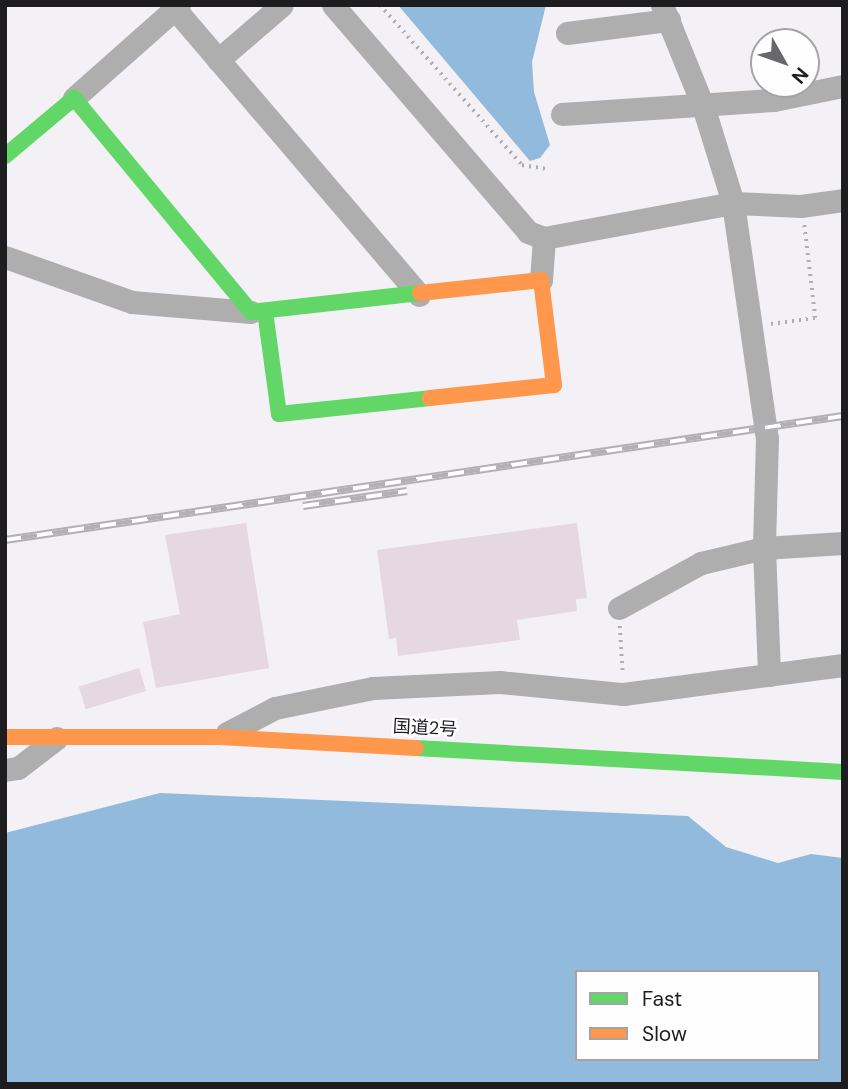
<!DOCTYPE html>
<html>
<head>
<meta charset="utf-8">
<style>
  body { margin:0 }
  #map { position:relative; width:848px; height:1089px; overflow:hidden; background:#f3f1f5; font-family:"DM Sans","Noto Sans JP",sans-serif }
  div>[style] { position:absolute }
  [style*='--x'] { left:calc(var(--x)*1px); top:calc(var(--y)*1px); width:calc(var(--w)*1px); rotate:calc(var(--a)*1deg) }
  .water>* { inset:0; background:#92badc }
  .building>* { inset:0; background:#e5d8e2; transform-origin:0 0 }
  .path>* { height:3.5px; margin-top:-1.75px; transform-origin:0; background:repeating-linear-gradient(90deg,#aeaeb0 0 2px,transparent 0 7px) }
  .street>* { height:23px; margin:-11.5px; padding:0 11.5px; transform-origin:11.5px; border-radius:11.5px; background:#aeaeaf }
  .fast>* { height:16px; margin:-8px; padding:0 8px; transform-origin:8px; border-radius:8px; background:#63d668 }
  .slow>* { height:16px; margin:-8px; padding:0 8px; transform-origin:8px; border-radius:8px; background:#ff974d }
  .rail>* { height:8px; margin-top:-4px; transform-origin:0; background:repeating-linear-gradient(90deg,#fefdff 0 16px,#b2b0b4 0 32px); box-sizing:border-box; border-block:2px solid #b2b0b4 }
  span { translate:-50% -50%; white-space:nowrap; text-align:center; line-height:1.15; -webkit-text-stroke:5px #fefdff; paint-order:stroke }
  .street-label { font-size:18px; color:#1d1c1f }
  .frame { position:absolute; inset:0; border:7px solid #1d1c1f; pointer-events:none }
  .legend { position:absolute; left:575px; top:970px; width:245px; height:91px; box-sizing:border-box; background:#fefdff; border:2px solid #a4a3a5; margin:0; padding:9px 12px; list-style:none; font-size:21px; color:#1d1c1f }
  .legend li { display:flex; align-items:center; gap:14px; height:35px }
  .legend b { width:35px; border:2px solid #a4a3a5 }
  .north { position:absolute; left:750px; top:28px; width:70px; height:70px; box-sizing:border-box; background:#fefdff; border:2px solid #a4a3a5; border-radius:50%; rotate:130deg; font-size:19px; font-weight:700; line-height:28px; text-align:center; color:#1d1c1f }
  .north::after { content:''; display:block; margin:auto; width:24px; height:32px; background:#68676a; clip-path:polygon(50% 0,100% 100%,50% 72%,0 100%) }
</style>
</head>
<body>
<div id="map">
  <div class="water">
    <div style="clip-path:polygon(398px 5px,546px 5px,532px 62px,534px 92px,550px 145px,540px 158px,530px 161px)"></div>
    <div style="clip-path:polygon(evenodd,160px 793px,688px 816px,726px 847px,778px 863px,811px 854px,843px 858px,843px 1084px,5px 1084px,5px 833px,160px 793px,577px 972px,818px 972px,818px 1059px,577px 1059px,577px 972px)"></div>
  </div>
  <div class="building">
    <div style="clip-path:polygon(246px 523px,269px 668px,156px 688px,143px 622px,180px 614px,165px 535px)"></div>
    <div style="clip-path:polygon(577px 523px,587px 598px,576px 599px,577px 611px,517px 620px,520px 640px,398px 656px,396px 638px,389px 639px,377px 550px)"></div>
    <div style="left:139px;top:668px;width:24px;height:63px;rotate:73deg"></div>
  </div>
  <div class="path">
    <div style="--x:380;--y:5;--w:214;--a:48.4"></div>
    <div style="--x:522;--y:165;--w:25;--a:9"></div>
    <div style="--x:771;--y:324;--w:44;--a:-7.8"></div>
    <div style="--x:815;--y:318;--w:94;--a:-96.7"></div>
    <div style="--x:620;--y:626;--w:48;--a:86.4"></div>
  </div>
  <div class="street">
    <div style="--x:333;--y:5;--w:299;--a:49.3"></div>
    <div style="--x:528;--y:232;--w:17;--a:21"></div>
    <div style="--x:544;--y:238;--w:192;--a:-10.5"></div>
    <div style="--x:733;--y:203;--w:68;--a:2.5"></div>
    <div style="--x:801;--y:206;--w:42;--a:-8.1"></div>
    <div style="--x:662;--y:5;--w:109;--a:67.9"></div>
    <div style="--x:703;--y:106;--w:102;--a:72.8"></div>
    <div style="--x:733;--y:203;--w:237;--a:81.8"></div>
    <div style="--x:767;--y:438;--w:110;--a:91.6"></div>
    <div style="--x:764;--y:548;--w:127;--a:87.7"></div>
    <div style="--x:175;--y:9;--w:376;--a:49.5"></div>
    <div style="--x:567;--y:33;--w:103;--a:-7.3"></div>
    <div style="--x:218;--y:60;--w:84;--a:-40.7"></div>
    <div style="--x:74;--y:98;--w:140;--a:-41.5"></div>
    <div style="--x:562;--y:114;--w:212;--a:-3.8"></div>
    <div style="--x:774;--y:100;--w:70;--a:-11.5"></div>
    <div style="--x:5;--y:257;--w:135;--a:19.5"></div>
    <div style="--x:132;--y:302;--w:119;--a:4.8"></div>
    <div style="--x:541;--y:280;--w:42;--a:-85.9"></div>
    <div style="--x:619;--y:608;--w:94;--a:-28.8"></div>
    <div style="--x:701;--y:563;--w:65;--a:-13.4"></div>
    <div style="--x:764;--y:548;--w:79;--a:-3.6"></div>
    <div style="--x:227;--y:733;--w:54;--a:-27.5"></div>
    <div style="--x:275;--y:708;--w:100;--a:-11.5"></div>
    <div style="--x:373;--y:688;--w:127;--a:-2.7"></div>
    <div style="--x:500;--y:682;--w:124;--a:5.6"></div>
    <div style="--x:623;--y:694;--w:222;--a:-7.5"></div>
    <div style="--x:5;--y:770;--w:13;--a:-9"></div>
    <div style="--x:18;--y:768;--w:49;--a:-37.6"></div>
  </div>
  <div class="fast">
    <div style="--x:5;--y:156;--w:90;--a:-40"></div>
    <div style="--x:74;--y:98;--w:278;--a:50.4"></div>
    <div style="--x:251;--y:312;--w:170;--a:-6.4"></div>
    <div style="--x:265;--y:311;--w:104;--a:82.3"></div>
    <div style="--x:279;--y:414;--w:152;--a:-6"></div>
    <div style="--x:416;--y:748;--w:428;--a:3.2"></div>
  </div>
  <div class="slow">
    <div style="--x:420;--y:293;--w:122;--a:-6.1"></div>
    <div style="--x:541;--y:280;--w:106;--a:82.9"></div>
    <div style="--x:554;--y:385;--w:125;--a:174"></div>
    <div style="--x:5;--y:737;--w:214;--a:0"></div>
    <div style="--x:219;--y:737;--w:197;--a:3.2"></div>
  </div>
  <div class="rail">
    <div style="--x:303;--y:506;--w:105;--a:-8.2"></div>
    <div style="--x:5;--y:540;--w:847;--a:-8.42"></div>
  </div>
  <div class="street-label">
    <span style="left:425px;top:728px;rotate:3deg">国道2号</span>
  </div>
  <div class="frame"></div>
  <ul class="legend">
  <li><b style="height:9px;background:#63d668"></b>Fast</li>
  <li><b style="height:9px;background:#ff974d"></b>Slow</li>
  </ul>
  <div class="north">N</div>
</div>
</body>
</html>
